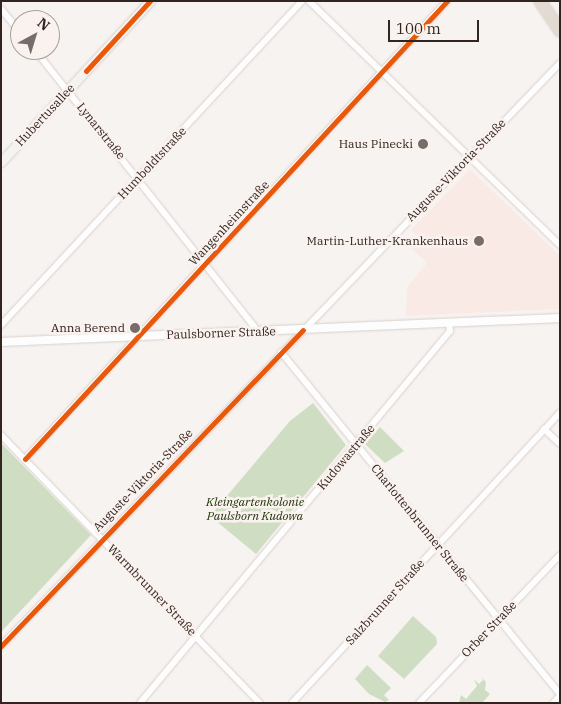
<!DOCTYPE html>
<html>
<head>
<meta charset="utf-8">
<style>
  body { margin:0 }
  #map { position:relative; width:561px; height:704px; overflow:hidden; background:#f7f3f1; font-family:"IBM Plex Serif",serif }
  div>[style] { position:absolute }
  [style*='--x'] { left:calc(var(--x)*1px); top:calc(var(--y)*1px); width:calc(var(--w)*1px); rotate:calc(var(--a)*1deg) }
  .commercial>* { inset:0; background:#f4eee1; transform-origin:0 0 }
  .medical>* { inset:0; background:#faeae6 }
  .green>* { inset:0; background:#cfddc3 }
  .roads { filter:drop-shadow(0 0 1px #d9d0cc) drop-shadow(0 0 1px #d9d0cc) }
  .minor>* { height:6px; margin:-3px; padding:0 3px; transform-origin:3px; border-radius:3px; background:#fefdfd }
  .tertiary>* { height:8px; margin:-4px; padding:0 4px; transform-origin:4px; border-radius:4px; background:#fefdfd }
  .secondary>* { height:9px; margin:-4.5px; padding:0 4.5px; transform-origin:4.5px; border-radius:4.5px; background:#f5f3f0 }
  .motorway>* { height:12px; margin:-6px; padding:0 6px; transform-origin:6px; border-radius:6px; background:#e3dbd2 }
  .cycleway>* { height:5px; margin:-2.5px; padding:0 2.5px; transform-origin:2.5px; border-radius:2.5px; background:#e8590c }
  .dots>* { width:14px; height:14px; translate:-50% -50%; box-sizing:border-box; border:2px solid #faf2ee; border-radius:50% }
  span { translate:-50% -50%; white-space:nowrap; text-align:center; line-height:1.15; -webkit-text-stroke:5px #faf2ee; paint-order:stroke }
  .street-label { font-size:12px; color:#32241e }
  .poi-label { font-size:12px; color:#32241e }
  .right { translate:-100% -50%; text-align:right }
  .park-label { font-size:12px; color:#193106; font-style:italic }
  .frame { position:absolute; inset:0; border:2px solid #32241e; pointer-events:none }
  .north { position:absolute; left:10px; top:10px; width:50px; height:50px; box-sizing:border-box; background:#faf2ee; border:1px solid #aaa09b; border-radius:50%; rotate:39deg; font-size:14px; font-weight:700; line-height:20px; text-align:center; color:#32241e }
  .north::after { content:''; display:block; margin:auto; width:18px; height:22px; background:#776c68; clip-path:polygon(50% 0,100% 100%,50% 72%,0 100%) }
  .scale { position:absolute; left:388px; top:20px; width:91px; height:22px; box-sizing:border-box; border:2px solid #32241e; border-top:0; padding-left:6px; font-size:15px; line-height:18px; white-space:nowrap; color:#32241e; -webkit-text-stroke:4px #faf2ee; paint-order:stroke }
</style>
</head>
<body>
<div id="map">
  <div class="commercial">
    <div style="left:446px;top:549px;width:77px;height:8px;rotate:50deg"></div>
  </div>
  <div class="medical">
    <div style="clip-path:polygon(470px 169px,560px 256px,560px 309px,406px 316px,407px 287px,427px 263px,410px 247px,418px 237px,411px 230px)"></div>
  </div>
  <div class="green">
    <div style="clip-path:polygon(313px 403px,346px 445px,256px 554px,210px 516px,290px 421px)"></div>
    <div style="clip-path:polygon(380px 427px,404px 451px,385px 463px,365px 444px)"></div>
    <div style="clip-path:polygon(1px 443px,91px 535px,1px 632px)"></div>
    <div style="clip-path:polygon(413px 616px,436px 637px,437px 644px,404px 679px,378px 656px)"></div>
    <div style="clip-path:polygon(367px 665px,391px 688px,384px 695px,389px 700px,385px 702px,369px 694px,355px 679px)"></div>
    <div style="clip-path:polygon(481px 677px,486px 682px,485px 690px,490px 694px,482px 703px,459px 703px,461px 695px,466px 699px,477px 686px,474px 679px,479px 684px,483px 680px)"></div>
  </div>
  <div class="roads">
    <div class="minor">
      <div style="--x:309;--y:1;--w:350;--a:44.2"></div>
      <div style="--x:1;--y:9;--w:30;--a:50"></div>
      <div style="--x:35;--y:50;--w:359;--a:51.6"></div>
      <div style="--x:1;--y:325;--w:442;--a:-47.1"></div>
      <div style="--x:281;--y:352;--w:441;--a:50.8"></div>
      <div style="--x:544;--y:429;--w:22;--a:43"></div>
      <div style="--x:1;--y:435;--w:373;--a:46"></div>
      <div style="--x:25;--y:459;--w:623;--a:-47.34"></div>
      <div style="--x:1;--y:646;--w:808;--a:-46.2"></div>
      <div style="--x:140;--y:703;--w:484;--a:-50.2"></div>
      <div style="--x:450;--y:331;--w:8;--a:-97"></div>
      <div style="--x:292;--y:703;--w:395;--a:-47.3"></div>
      <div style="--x:419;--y:703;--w:204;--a:-46.4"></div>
      <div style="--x:553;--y:703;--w:10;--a:-45"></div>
    </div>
    <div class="tertiary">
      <div style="--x:1;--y:342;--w:560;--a:-2.46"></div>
    </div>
    <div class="secondary">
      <div style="--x:1;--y:162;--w:219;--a:-47.2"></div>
    </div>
    <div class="motorway">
      <div style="--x:540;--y:1;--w:36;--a:56"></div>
    </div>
  </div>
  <div class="cycleway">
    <div style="--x:86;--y:71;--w:95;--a:-47.6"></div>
    <div style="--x:25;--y:459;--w:623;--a:-47.34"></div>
    <div style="--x:1;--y:646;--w:437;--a:-46.3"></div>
  </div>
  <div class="dots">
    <div style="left:423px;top:144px;background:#776c68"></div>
    <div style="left:479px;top:241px;background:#776c68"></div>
    <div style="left:135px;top:328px;background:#776c68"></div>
  </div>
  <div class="street-label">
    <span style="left:45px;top:115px;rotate:-47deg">Hubertusallee</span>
    <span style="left:101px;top:131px;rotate:51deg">Lynarstraße</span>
    <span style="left:152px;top:163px;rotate:-47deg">Humboldtstraße</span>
    <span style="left:456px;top:170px;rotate:-46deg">Auguste-Viktoria-Straße</span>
    <span style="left:229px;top:223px;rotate:-47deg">Wangenheimstraße</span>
    <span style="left:221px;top:333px;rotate:-2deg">Paulsborner Straße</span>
    <span style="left:346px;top:457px;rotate:-50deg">Kudowastraße</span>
    <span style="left:143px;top:480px;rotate:-46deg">Auguste-Viktoria-Straße</span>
    <span style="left:420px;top:523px;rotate:51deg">Charlottenbrunner Straße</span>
    <span style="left:152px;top:590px;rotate:46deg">Warmbrunner Straße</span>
    <span style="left:385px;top:602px;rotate:-48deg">Salzbrunner Straße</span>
    <span style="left:489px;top:629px;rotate:-46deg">Orber Straße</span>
  </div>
  <div class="poi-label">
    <span class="right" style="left:413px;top:144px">Haus Pinecki</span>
    <span class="right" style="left:468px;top:241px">Martin-Luther-Krankenhaus</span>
    <span class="right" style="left:125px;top:328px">Anna Berend</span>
  </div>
  <div class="park-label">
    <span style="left:255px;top:509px">Kleingartenkolonie<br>Paulsborn Kudowa</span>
  </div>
  <div class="frame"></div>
  <div class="north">N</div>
  <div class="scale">100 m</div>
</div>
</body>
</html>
